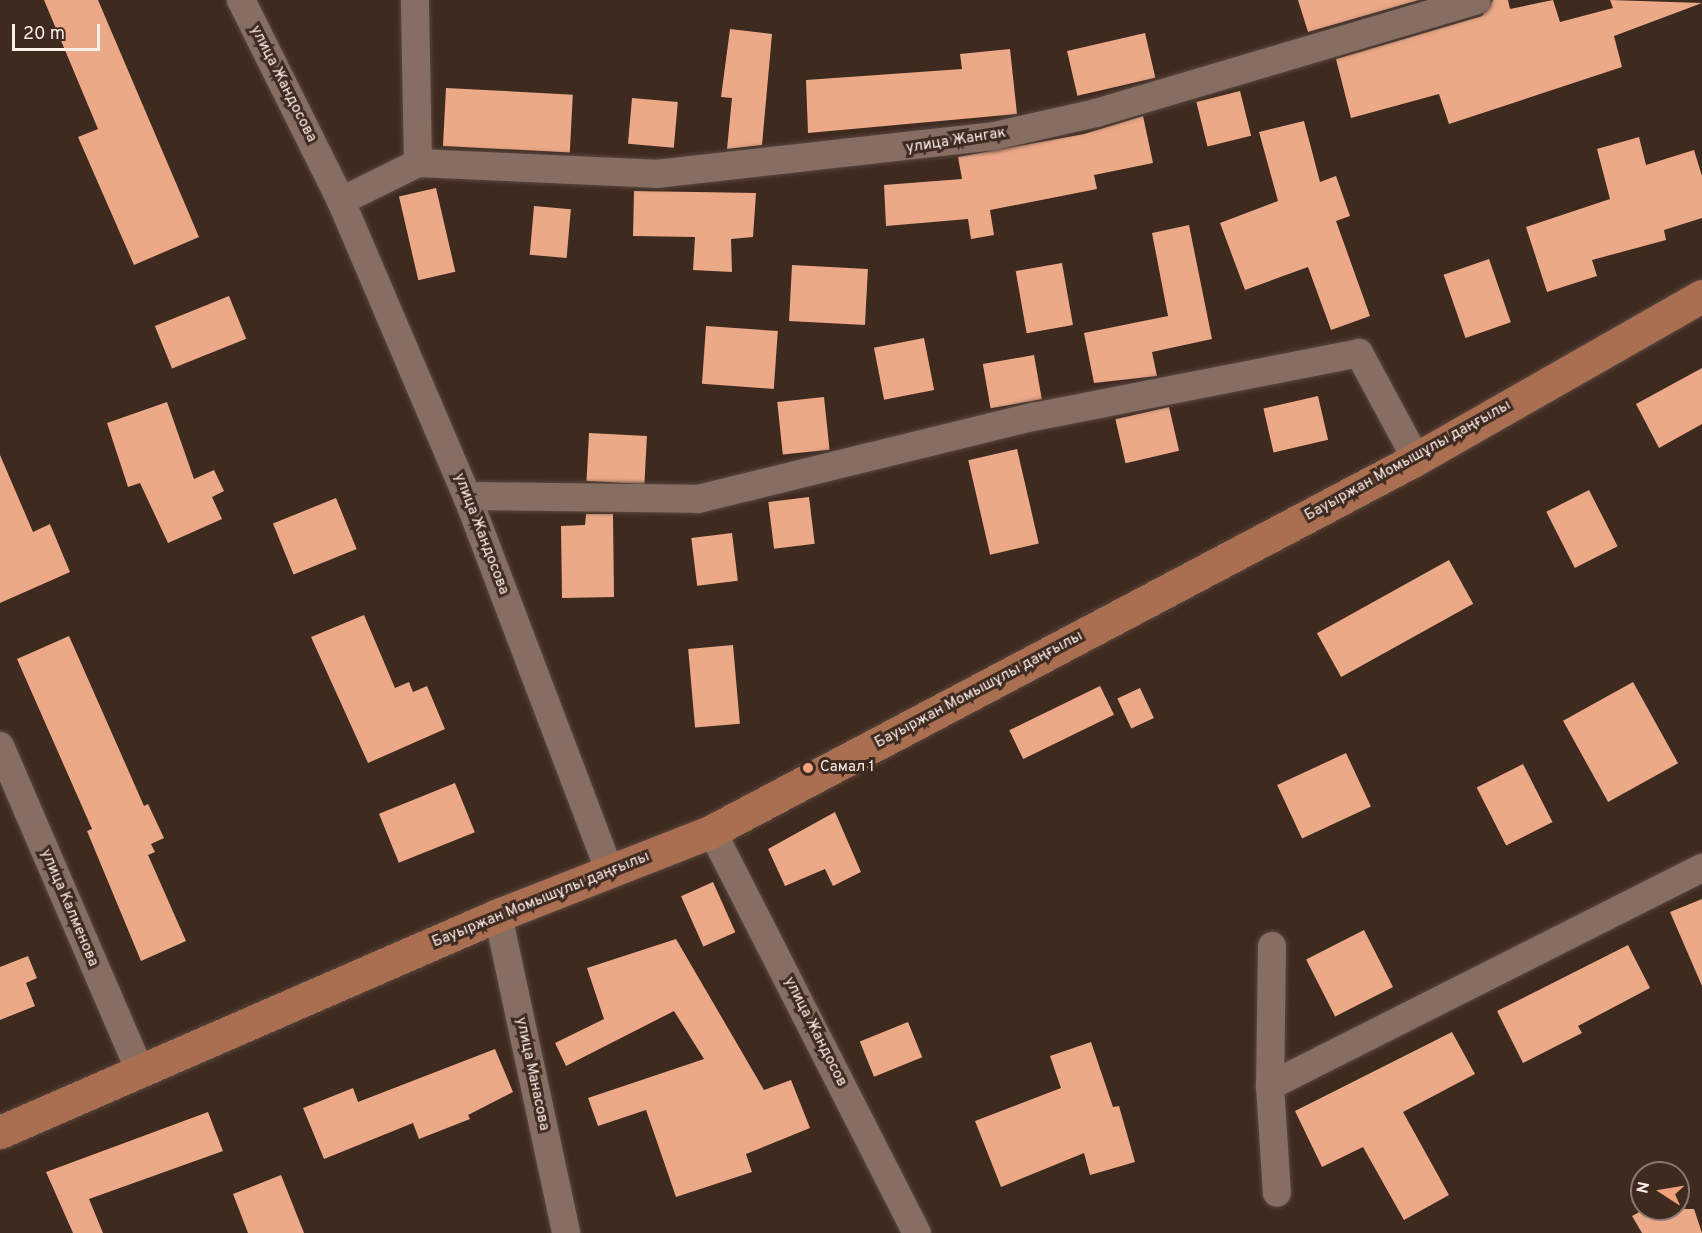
<!DOCTYPE html>
<html>
<head>
<meta charset="utf-8">
<style>
  body { margin:0 }
  #map { position:relative; width:1702px; height:1233px; overflow:hidden; background:#3f2a20; font-family:Overpass,sans-serif }
  div>[style] { position:absolute }
  [style*='--x'] { left:calc(var(--x)*1px); top:calc(var(--y)*1px); width:calc(var(--w)*1px); rotate:calc(var(--a)*1deg) }
  .building>* { inset:0; background:#eca988; transform-origin:0 0 }
  .roads { filter:drop-shadow(0 0 2px #59473f) drop-shadow(0 0 2px #59473f) }
  .minor>* { height:28px; margin:-14px; padding:0 14px; transform-origin:14px; border-radius:14px; background:#866e63 }
  .major>* { height:33px; margin:-16.5px; padding:0 16.5px; transform-origin:16.5px; border-radius:16.5px; background:#aa6f51 }
  .dots>* { width:16px; height:16px; translate:-50% -50%; box-sizing:border-box; border:3px solid #3f2a20; border-radius:50% }
  span { translate:-50% -50%; white-space:nowrap; text-align:center; line-height:1.15; -webkit-text-stroke:6px #3f2a20; paint-order:stroke }
  .street-label { font-size:15px; color:#fceee8 }
  .poi-label { font-size:15px; color:#fceee8 }
  .left { translate:0 -50%; text-align:left }
  .north { position:absolute; left:1630px; top:1161px; width:60px; height:60px; box-sizing:border-box; background:#3f2a20; border:2px solid #8b7870; border-radius:50%; rotate:282deg; font-size:16px; font-weight:700; line-height:24px; text-align:center; color:#fceee8 }
  .north::after { content:''; display:block; margin:auto; width:21px; height:27px; background:#f0a27a; clip-path:polygon(50% 0,100% 100%,50% 72%,0 100%) }
  .scale { position:absolute; left:12px; top:24px; width:88px; height:27px; box-sizing:border-box; border:3px solid #fceee8; border-top:0; padding-left:8px; font-size:18px; line-height:21px; white-space:nowrap; color:#fceee8; -webkit-text-stroke:4px #3f2a20; paint-order:stroke }
</style>
</head>
<body>
<div id="map">
  <div class="building">
    <div style="clip-path:polygon(44px 0,98px 0,199px 237px,134px 265px,78px 137px,98px 129px)"></div>
    <div style="clip-path:polygon(1298px 0,1419px 0,1308px 32px)"></div>
    <div style="clip-path:polygon(1493px 0,1508px 0,1510px 9px,1553px 0,1560px 22px,1613px 8px,1610px 0,1702px 3px,1614px 36px,1622px 67px,1449px 124px,1439px 94px,1351px 118px,1336px 59px,1482px 16px)"></div>
    <div style="clip-path:polygon(730px 29px,772px 34px,762px 145px,727px 149px,732px 98px,721px 97px)"></div>
    <div style="left:1145px;top:33px;width:46px;height:80px;rotate:77deg"></div>
    <div style="clip-path:polygon(1010px 49px,1017px 114px,808px 133px,806px 80px,962px 69px,960px 54px)"></div>
    <div style="left:446px;top:88px;width:127px;height:58px;rotate:3deg"></div>
    <div style="left:1240px;top:91px;width:46px;height:45px;rotate:76deg"></div>
    <div style="left:632px;top:98px;width:46px;height:46px;rotate:5deg"></div>
    <div style="clip-path:polygon(1143px 116px,1153px 163px,1094px 175px,1097px 189px,990px 210px,994px 235px,971px 239px,968px 219px,886px 226px,884px 185px,962px 179px,958px 157px,1084px 134px)"></div>
    <div style="clip-path:polygon(1304px 121px,1320px 182px,1336px 176px,1350px 216px,1336px 221px,1370px 316px,1331px 330px,1308px 267px,1245px 290px,1220px 223px,1278px 201px,1259px 132px)"></div>
    <div style="clip-path:polygon(1639px 137px,1646px 165px,1694px 150px,1702px 176px,1702px 218px,1664px 230px,1666px 240px,1592px 260px,1597px 276px,1547px 292px,1526px 227px,1610px 199px,1597px 149px)"></div>
    <div style="left:436px;top:188px;width:86px;height:38px;rotate:77deg"></div>
    <div style="clip-path:polygon(634px 191px,756px 193px,753px 237px,731px 239px,732px 272px,693px 270px,695px 237px,633px 236px)"></div>
    <div style="left:534px;top:206px;width:37px;height:49px;rotate:5deg"></div>
    <div style="clip-path:polygon(1189px 225px,1212px 339px,1152px 352px,1157px 376px,1094px 383px,1084px 333px,1168px 316px,1152px 233px)"></div>
    <div style="left:1489px;top:259px;width:67px;height:48px;rotate:71deg"></div>
    <div style="left:1062px;top:263px;width:63px;height:47px;rotate:80deg"></div>
    <div style="left:792px;top:265px;width:76px;height:56px;rotate:3deg"></div>
    <div style="left:229px;top:296px;width:46px;height:80px;rotate:68deg"></div>
    <div style="left:706px;top:326px;width:72px;height:58px;rotate:4deg"></div>
    <div style="left:924px;top:338px;width:53px;height:51px;rotate:79deg"></div>
    <div style="left:1034px;top:355px;width:45px;height:52px;rotate:80deg"></div>
    <div style="clip-path:polygon(1702px 368px,1702px 424px,1659px 448px,1636px 404px)"></div>
    <div style="left:1318px;top:396px;width:45px;height:56px;rotate:77deg"></div>
    <div style="left:824px;top:397px;width:53px;height:47px;rotate:84deg"></div>
    <div style="clip-path:polygon(167px 402px,194px 479px,214px 470px,224px 491px,212px 497px,222px 519px,168px 543px,140px 483px,128px 487px,107px 423px)"></div>
    <div style="left:1169px;top:407px;width:45px;height:55px;rotate:77deg"></div>
    <div style="left:589px;top:433px;width:58px;height:48px;rotate:3deg"></div>
    <div style="left:1017px;top:449px;width:97px;height:50px;rotate:77deg"></div>
    <div style="clip-path:polygon(0 455px,33px 532px,50px 524px,70px 572px,0 603px)"></div>
    <div style="left:1589px;top:490px;width:63px;height:48px;rotate:63deg"></div>
    <div style="left:809px;top:497px;width:47px;height:41px;rotate:83deg"></div>
    <div style="left:336px;top:498px;width:55px;height:68px;rotate:68deg"></div>
    <div style="clip-path:polygon(586px 514px,613px 514px,614px 597px,562px 598px,561px 526px,585px 525px)"></div>
    <div style="left:732px;top:533px;width:48px;height:41px;rotate:83deg"></div>
    <div style="left:1449px;top:560px;width:50px;height:151px;rotate:61deg"></div>
    <div style="clip-path:polygon(364px 615px,395px 688px,409px 682px,413px 692px,427px 686px,445px 729px,368px 763px,311px 637px)"></div>
    <div style="clip-path:polygon(69px 636px,144px 806px,148px 804px,164px 838px,151px 844px,155px 852px,148px 855px,186px 941px,141px 961px,87px 831px,92px 829px,17px 659px)"></div>
    <div style="left:733px;top:645px;width:79px;height:45px;rotate:85deg"></div>
    <div style="left:1633px;top:682px;width:93px;height:80px;rotate:61deg"></div>
    <div style="left:1100px;top:686px;width:32px;height:101px;rotate:64deg"></div>
    <div style="left:1140px;top:688px;width:33px;height:25px;rotate:65deg"></div>
    <div style="left:1346px;top:753px;width:59px;height:76px;rotate:65deg"></div>
    <div style="left:1523px;top:764px;width:65px;height:52px;rotate:63deg"></div>
    <div style="left:455px;top:783px;width:53px;height:82px;rotate:68deg"></div>
    <div style="clip-path:polygon(835px 812px,861px 872px,833px 886px,825px 869px,785px 886px,768px 849px)"></div>
    <div style="left:713px;top:882px;width:55px;height:35px;rotate:66deg"></div>
    <div style="clip-path:polygon(1702px 899px,1702px 986px,1670px 912px)"></div>
    <div style="left:1364px;top:930px;width:64px;height:65px;rotate:63deg"></div>
    <div style="clip-path:polygon(676px 939px,764px 1090px,791px 1080px,810px 1128px,746px 1154px,752px 1172px,676px 1197px,646px 1110px,598px 1126px,588px 1098px,704px 1059px,674px 1011px,566px 1066px,555px 1043px,604px 1019px,587px 968px)"></div>
    <div style="clip-path:polygon(1628px 945px,1650px 988px,1578px 1026px,1582px 1033px,1523px 1063px,1497px 1011px)"></div>
    <div style="clip-path:polygon(28px 956px,37px 978px,26px 983px,35px 1006px,0 1020px,0 967px)"></div>
    <div style="left:908px;top:1022px;width:38px;height:52px;rotate:68deg"></div>
    <div style="clip-path:polygon(1452px 1032px,1475px 1074px,1403px 1112px,1449px 1195px,1404px 1220px,1363px 1147px,1322px 1167px,1295px 1111px)"></div>
    <div style="clip-path:polygon(1091px 1042px,1113px 1107px,1119px 1106px,1135px 1162px,1090px 1175px,1084px 1153px,1001px 1187px,975px 1121px,1061px 1088px,1050px 1056px)"></div>
    <div style="clip-path:polygon(495px 1049px,513px 1092px,468px 1115px,470px 1119px,419px 1139px,413px 1123px,324px 1159px,303px 1108px,353px 1088px,358px 1102px)"></div>
    <div style="clip-path:polygon(208px 1112px,223px 1151px,89px 1199px,103px 1233px,73px 1233px,46px 1172px)"></div>
    <div style="clip-path:polygon(281px 1175px,304px 1233px,248px 1233px,233px 1194px)"></div>
    <div style="clip-path:polygon(1645px 1209px,1694px 1209px,1702px 1233px,1642px 1233px,1632px 1216px)"></div>
  </div>
  <div class="roads">
    <div class="minor">
      <div style="--x:241;--y:0;--w:225;--a:63.5"></div>
      <div style="--x:341;--y:201;--w:321;--a:66.9"></div>
      <div style="--x:467;--y:496;--w:402;--a:69.2"></div>
      <div style="--x:418;--y:163;--w:238;--a:2.6"></div>
      <div style="--x:656;--y:174;--w:340;--a:-6.4"></div>
      <div style="--x:994;--y:136;--w:105;--a:-12.7"></div>
      <div style="--x:1096;--y:113;--w:397;--a:-16.5"></div>
      <div style="--x:341;--y:201;--w:86;--a:-26.3"></div>
      <div style="--x:418;--y:163;--w:163;--a:-91.1"></div>
      <div style="--x:467;--y:496;--w:231;--a:0.7"></div>
      <div style="--x:698;--y:499;--w:345;--a:-13.8"></div>
      <div style="--x:1033;--y:417;--w:332;--a:-11.1"></div>
      <div style="--x:1359;--y:353;--w:120;--a:61.7"></div>
      <div style="--x:0;--y:746;--w:352;--a:66.7"></div>
      <div style="--x:712;--y:831;--w:451;--a:63"></div>
      <div style="--x:498;--y:915;--w:325;--a:77.9"></div>
      <div style="--x:1272;--y:946;--w:140;--a:90.8"></div>
      <div style="--x:1270;--y:1086;--w:107;--a:86.3"></div>
      <div style="--x:1270;--y:1086;--w:484;--a:-26.8"></div>
    </div>
    <div class="major">
      <div style="--x:0;--y:1132;--w:543;--a:-23.54"></div>
      <div style="--x:498;--y:915;--w:230;--a:-21.4"></div>
      <div style="--x:712;--y:831;--w:796;--a:-27.85"></div>
      <div style="--x:1416;--y:459;--w:329;--a:-29.7"></div>
    </div>
  </div>
  <div class="dots">
    <div style="left:808px;top:768px;background:#f0a27a"></div>
  </div>
  <div class="street-label">
    <span style="left:283px;top:84px;rotate:63deg">улица Жандосова</span>
    <span style="left:956px;top:141px;rotate:-9deg">улица Жангак</span>
    <span style="left:1408px;top:461px;rotate:-29deg">Бауыржан Момышұлы даңғылы</span>
    <span style="left:481px;top:534px;rotate:69deg">улица Жандосова</span>
    <span style="left:979px;top:690px;rotate:-28deg">Бауыржан Момышұлы даңғылы</span>
    <span style="left:541px;top:900px;rotate:-22deg">Бауыржан Момышұлы даңғылы</span>
    <span style="left:69px;top:908px;rotate:67deg">улица Калменова</span>
    <span style="left:815px;top:1032px;rotate:63deg">улица Жандосов</span>
    <span style="left:532px;top:1074px;rotate:78deg">улица Манасова</span>
  </div>
  <div class="poi-label">
    <span class="left" style="left:820px;top:768px">Самал 1</span>
  </div>
  <div class="north">N</div>
  <div class="scale">20 m</div>
</div>
</body>
</html>
